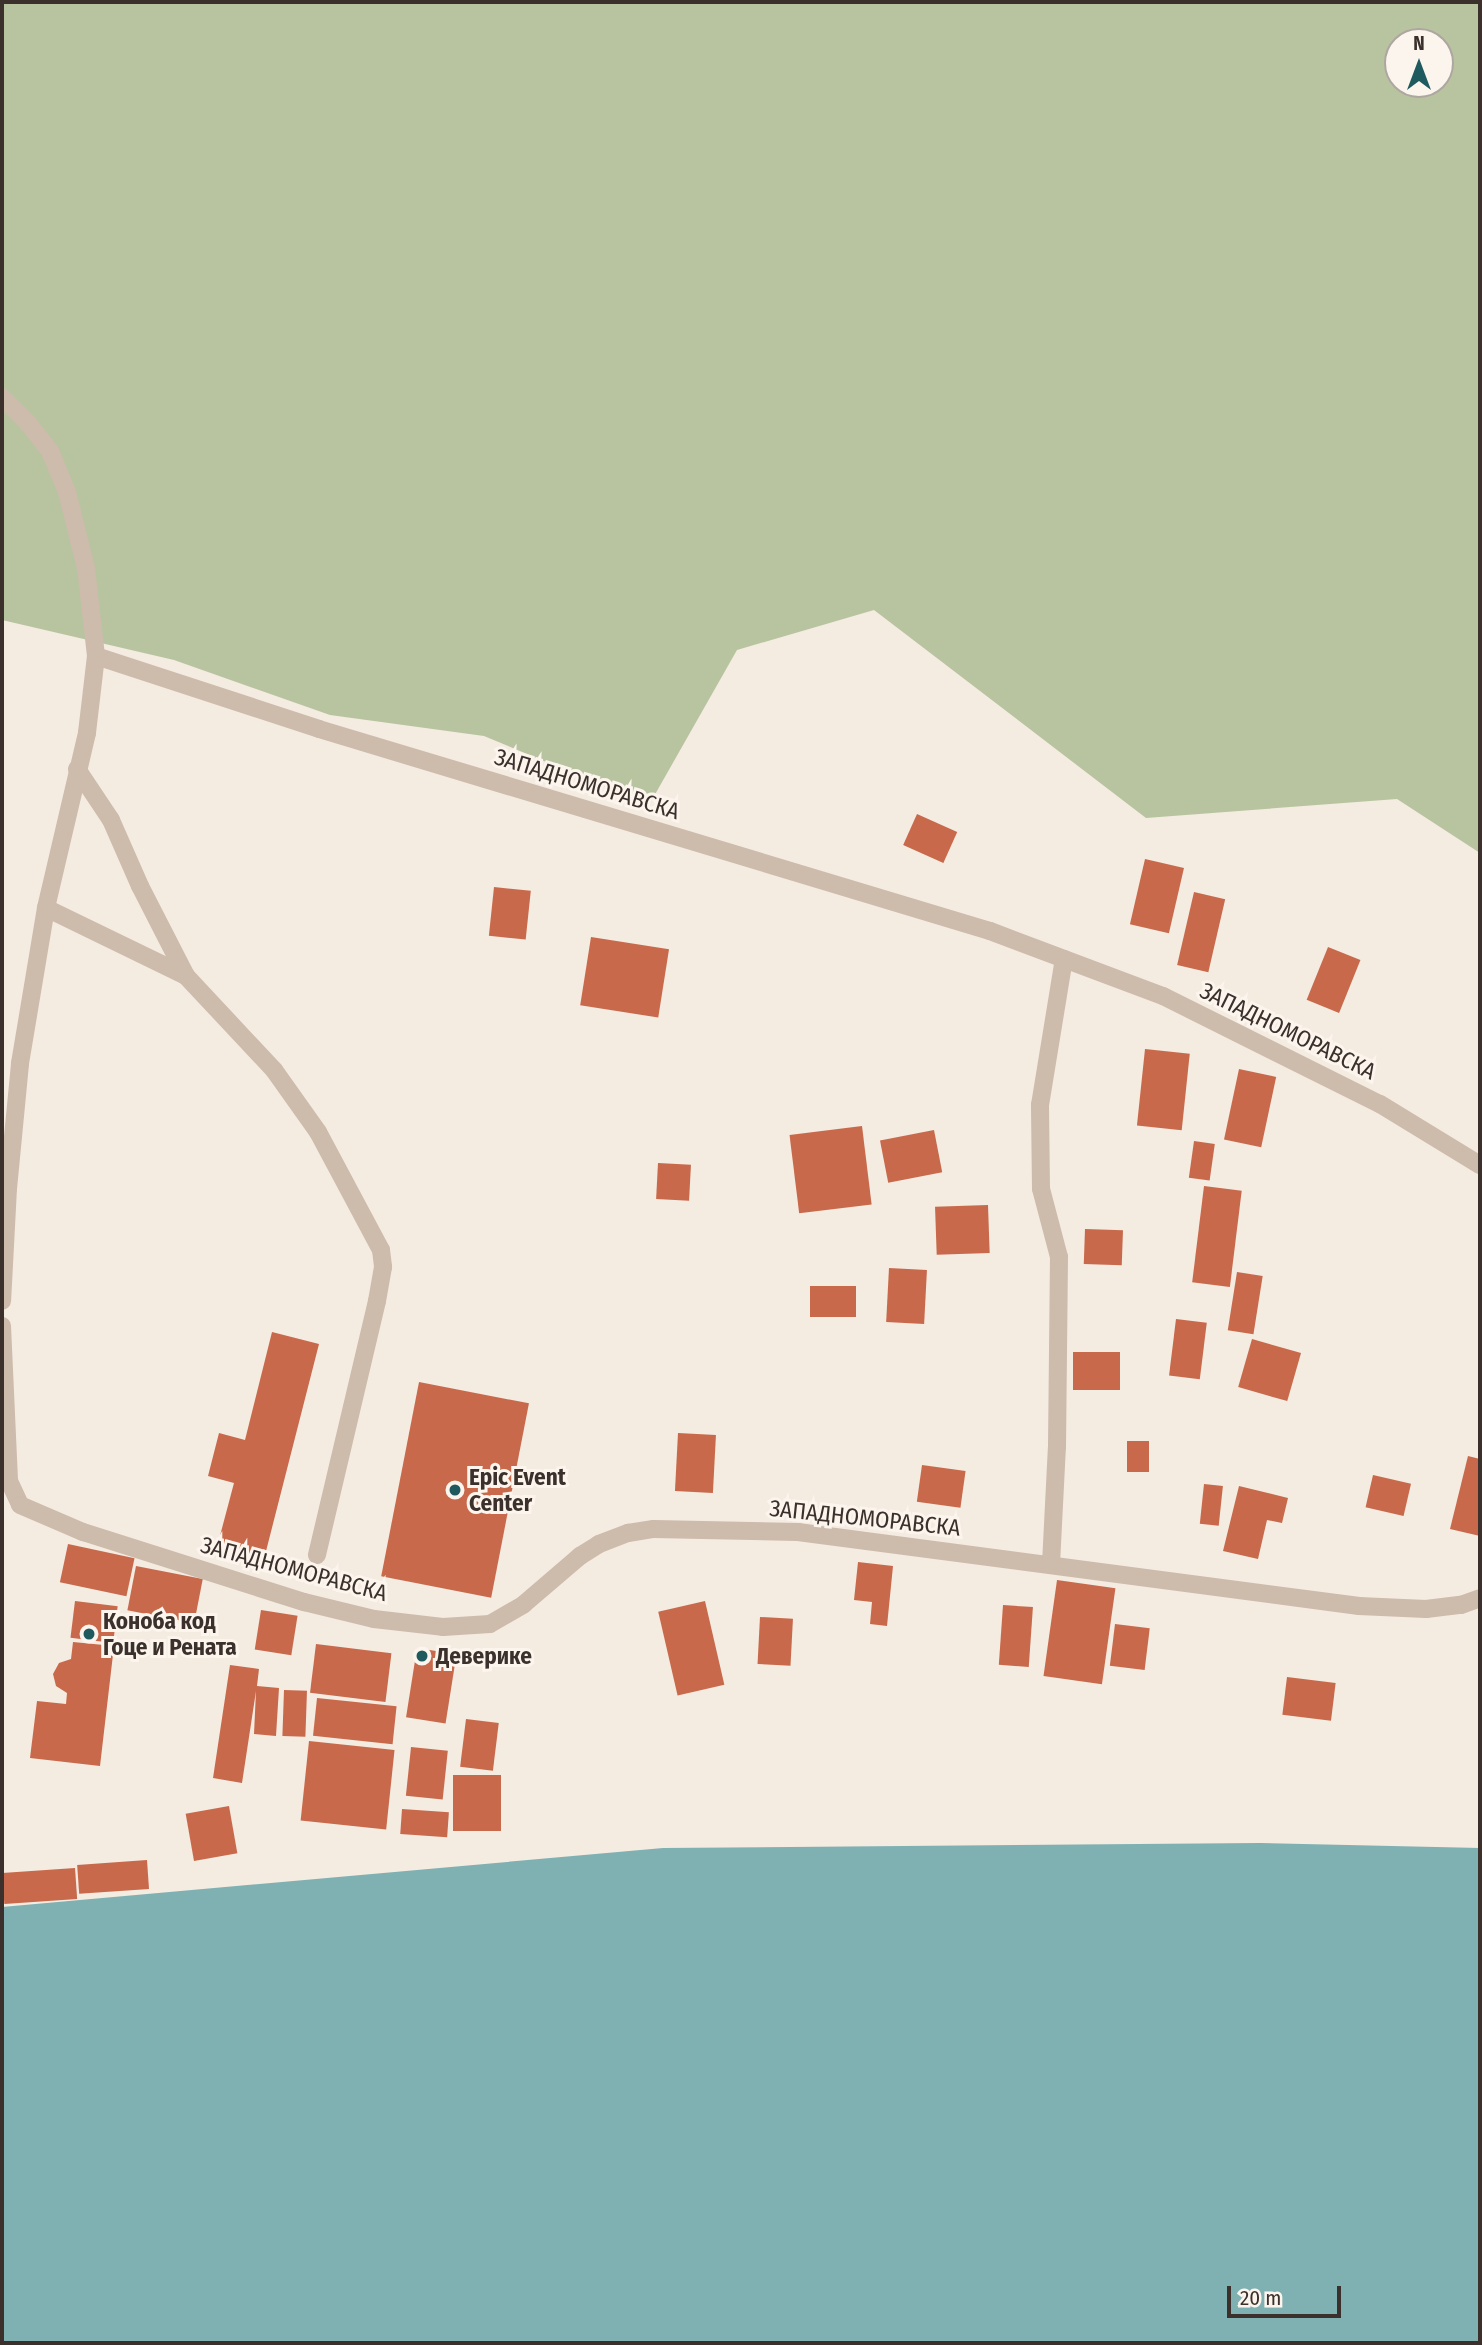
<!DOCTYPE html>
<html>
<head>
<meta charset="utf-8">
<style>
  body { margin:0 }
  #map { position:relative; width:1482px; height:2345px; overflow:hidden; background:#f4ebe1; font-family:"Fira Sans Condensed",sans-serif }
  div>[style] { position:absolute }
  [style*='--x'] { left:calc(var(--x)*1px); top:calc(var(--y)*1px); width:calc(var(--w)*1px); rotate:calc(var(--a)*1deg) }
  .green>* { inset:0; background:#b8c4a0 }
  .water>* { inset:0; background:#7fb0b2 }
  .building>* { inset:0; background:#c8694b; transform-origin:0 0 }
  .lane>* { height:18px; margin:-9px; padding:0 9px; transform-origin:9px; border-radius:9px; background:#cdbbac }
  .street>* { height:18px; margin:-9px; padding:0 9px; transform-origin:9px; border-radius:9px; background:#cdbbac }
  .dots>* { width:19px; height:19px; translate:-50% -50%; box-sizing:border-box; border:4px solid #fbf5ee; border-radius:50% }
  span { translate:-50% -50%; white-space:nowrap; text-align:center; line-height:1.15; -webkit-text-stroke:6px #fbf5ee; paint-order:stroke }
  .street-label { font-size:23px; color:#3b302b }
  .poi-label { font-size:23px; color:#3b302b; font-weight:700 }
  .left { translate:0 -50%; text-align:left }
  .frame { position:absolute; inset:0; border:4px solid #3b302b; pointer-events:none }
  .north { position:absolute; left:1384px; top:28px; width:70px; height:70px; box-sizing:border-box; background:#fbf5ee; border:2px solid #aea6a0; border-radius:50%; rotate:0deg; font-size:19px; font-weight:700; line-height:28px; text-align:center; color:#3b302b }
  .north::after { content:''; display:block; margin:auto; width:24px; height:32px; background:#1f5a5e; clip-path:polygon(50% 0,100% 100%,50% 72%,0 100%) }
  .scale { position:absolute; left:1227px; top:2286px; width:114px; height:32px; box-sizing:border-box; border:4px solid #3b302b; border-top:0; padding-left:9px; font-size:21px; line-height:24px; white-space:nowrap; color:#3b302b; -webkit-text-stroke:5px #fbf5ee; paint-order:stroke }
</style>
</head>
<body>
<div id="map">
  <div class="green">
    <div style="clip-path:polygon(evenodd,2px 2px,1480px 2px,1480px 853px,1397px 799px,1146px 818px,874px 610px,737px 650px,649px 805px,484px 736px,330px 715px,174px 660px,2px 620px,2px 2px,1398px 42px,1440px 42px,1440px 84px,1398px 84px,1398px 42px)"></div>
  </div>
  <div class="water">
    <div style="clip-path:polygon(1260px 1843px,1480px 1848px,1480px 2343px,2px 2343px,2px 1907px,663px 1848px)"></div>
  </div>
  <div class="building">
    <div style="left:917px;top:814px;width:44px;height:34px;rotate:24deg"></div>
    <div style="left:1145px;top:859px;width:40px;height:67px;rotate:13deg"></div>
    <div style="left:494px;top:887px;width:37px;height:49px;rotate:6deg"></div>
    <div style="left:1194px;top:892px;width:32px;height:75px;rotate:13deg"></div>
    <div style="left:591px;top:937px;width:79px;height:69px;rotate:9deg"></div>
    <div style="left:1328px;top:947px;width:35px;height:57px;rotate:22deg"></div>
    <div style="left:1145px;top:1049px;width:45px;height:77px;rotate:6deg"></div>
    <div style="left:1239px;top:1069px;width:38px;height:72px;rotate:12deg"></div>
    <div style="left:862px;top:1126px;width:79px;height:73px;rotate:83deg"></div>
    <div style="left:934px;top:1130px;width:43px;height:55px;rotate:79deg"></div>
    <div style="left:1194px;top:1141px;width:21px;height:37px;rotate:8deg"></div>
    <div style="left:658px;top:1163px;width:33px;height:36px;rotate:3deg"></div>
    <div style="left:1204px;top:1186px;width:38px;height:97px;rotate:7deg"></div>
    <div style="left:988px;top:1205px;width:48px;height:53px;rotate:88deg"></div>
    <div style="left:1085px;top:1229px;width:38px;height:35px;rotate:2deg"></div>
    <div style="left:889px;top:1268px;width:38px;height:54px;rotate:3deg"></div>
    <div style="left:1237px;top:1272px;width:26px;height:59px;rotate:9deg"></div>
    <div style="left:810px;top:1286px;width:46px;height:31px"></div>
    <div style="left:1176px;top:1319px;width:31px;height:57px;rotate:7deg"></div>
    <div style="clip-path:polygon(272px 1332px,319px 1344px,264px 1559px,217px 1547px,234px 1483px,208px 1476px,219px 1433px,245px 1440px)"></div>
    <div style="left:1252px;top:1339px;width:51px;height:50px;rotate:16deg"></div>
    <div style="left:1120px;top:1352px;width:38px;height:47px;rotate:90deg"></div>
    <div style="left:419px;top:1382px;width:112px;height:198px;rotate:11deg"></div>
    <div style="left:678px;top:1433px;width:38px;height:58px;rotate:3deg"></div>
    <div style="left:1127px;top:1441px;width:22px;height:31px"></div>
    <div style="clip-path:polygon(1468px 1456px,1480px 1459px,1480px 1536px,1450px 1529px)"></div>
    <div style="left:922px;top:1465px;width:44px;height:37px;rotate:8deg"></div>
    <div style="left:1373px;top:1475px;width:39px;height:33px;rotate:13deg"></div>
    <div style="left:1204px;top:1484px;width:19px;height:40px;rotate:6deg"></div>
    <div style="clip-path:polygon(1239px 1486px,1288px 1498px,1282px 1523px,1267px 1520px,1258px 1559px,1223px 1551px)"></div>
    <div style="left:68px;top:1544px;width:68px;height:39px;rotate:12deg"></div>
    <div style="clip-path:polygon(858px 1562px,893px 1566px,887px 1626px,870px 1624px,872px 1602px,854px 1600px)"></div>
    <div style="left:136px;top:1566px;width:68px;height:45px;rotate:11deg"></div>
    <div style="left:1057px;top:1580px;width:59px;height:97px;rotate:8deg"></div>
    <div style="left:75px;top:1601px;width:43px;height:37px;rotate:7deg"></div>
    <div style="left:705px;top:1601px;width:86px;height:48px;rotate:77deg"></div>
    <div style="left:1003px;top:1605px;width:30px;height:60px;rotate:4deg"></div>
    <div style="left:261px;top:1610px;width:37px;height:40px;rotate:9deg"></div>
    <div style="left:760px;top:1617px;width:33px;height:47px;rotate:3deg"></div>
    <div style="left:1115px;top:1624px;width:35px;height:42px;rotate:7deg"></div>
    <div style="clip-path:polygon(73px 1642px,114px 1646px,100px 1766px,30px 1758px,37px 1701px,66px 1704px,67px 1693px,56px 1686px,53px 1674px,59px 1663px,71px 1659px)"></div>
    <div style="left:316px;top:1644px;width:76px;height:49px;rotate:7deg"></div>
    <div style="left:417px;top:1648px;width:40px;height:70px;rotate:9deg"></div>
    <div style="clip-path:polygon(230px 1665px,259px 1669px,257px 1686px,279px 1688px,276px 1736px,254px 1734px,256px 1691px,242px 1783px,213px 1778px)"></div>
    <div style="left:1287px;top:1677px;width:49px;height:38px;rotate:7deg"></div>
    <div style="left:284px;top:1690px;width:23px;height:46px;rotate:2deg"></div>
    <div style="left:317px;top:1698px;width:80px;height:38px;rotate:6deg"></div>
    <div style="left:466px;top:1719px;width:33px;height:48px;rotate:7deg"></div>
    <div style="left:309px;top:1741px;width:86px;height:80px;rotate:6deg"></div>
    <div style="left:411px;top:1747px;width:37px;height:49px;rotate:6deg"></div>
    <div style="left:453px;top:1775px;width:48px;height:56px"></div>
    <div style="left:229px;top:1806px;width:48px;height:44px;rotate:80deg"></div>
    <div style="left:402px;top:1809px;width:47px;height:25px;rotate:4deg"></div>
    <div style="left:147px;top:1860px;width:29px;height:70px;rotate:86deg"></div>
    <div style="left:75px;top:1868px;width:31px;height:73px;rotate:86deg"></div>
  </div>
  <div class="lane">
    <div style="--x:77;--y:769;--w:61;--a:56.3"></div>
    <div style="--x:111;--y:820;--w:72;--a:66.3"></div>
    <div style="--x:140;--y:886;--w:101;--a:62.9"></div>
    <div style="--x:186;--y:976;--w:129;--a:46.9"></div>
    <div style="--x:274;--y:1070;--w:76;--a:54.6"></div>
    <div style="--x:318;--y:1132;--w:134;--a:61.9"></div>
    <div style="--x:381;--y:1250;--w:17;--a:83"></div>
    <div style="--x:383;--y:1267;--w:35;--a:100"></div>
    <div style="--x:377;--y:1301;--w:261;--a:103.3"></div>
    <div style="--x:46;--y:908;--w:156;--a:25.9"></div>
  </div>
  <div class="street">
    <div style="--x:2;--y:397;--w:37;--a:45"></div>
    <div style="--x:28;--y:423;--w:36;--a:52"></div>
    <div style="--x:50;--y:451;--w:44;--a:67.5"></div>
    <div style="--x:67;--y:492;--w:78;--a:76"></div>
    <div style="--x:86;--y:568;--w:89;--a:83.5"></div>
    <div style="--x:96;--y:656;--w:78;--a:96.7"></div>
    <div style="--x:87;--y:733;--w:180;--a:103.2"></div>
    <div style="--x:46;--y:908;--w:158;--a:99.5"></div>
    <div style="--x:20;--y:1064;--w:125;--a:95.5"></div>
    <div style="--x:8;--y:1188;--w:113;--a:93"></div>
    <div style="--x:96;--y:656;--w:235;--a:18.1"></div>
    <div style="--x:319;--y:729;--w:701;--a:16.75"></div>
    <div style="--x:990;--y:931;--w:185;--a:20.6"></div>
    <div style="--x:1163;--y:996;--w:242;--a:26.5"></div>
    <div style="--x:1380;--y:1104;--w:117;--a:31.4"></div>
    <div style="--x:2;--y:1326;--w:155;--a:87.4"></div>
    <div style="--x:9;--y:1481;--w:26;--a:65"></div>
    <div style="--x:20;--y:1505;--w:69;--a:23.2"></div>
    <div style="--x:83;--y:1532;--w:232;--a:17.6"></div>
    <div style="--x:304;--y:1602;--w:72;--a:13.7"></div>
    <div style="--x:374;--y:1619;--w:69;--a:6.6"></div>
    <div style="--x:443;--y:1627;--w:47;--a:-3.7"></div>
    <div style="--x:490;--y:1624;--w:39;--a:-30"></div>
    <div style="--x:524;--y:1604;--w:74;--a:-40.6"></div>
    <div style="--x:580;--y:1556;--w:22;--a:-32"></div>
    <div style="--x:599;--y:1544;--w:31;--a:-21"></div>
    <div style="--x:628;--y:1533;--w:26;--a:-9"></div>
    <div style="--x:654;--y:1529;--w:144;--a:1.2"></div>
    <div style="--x:798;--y:1532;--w:566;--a:7.51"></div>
    <div style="--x:1359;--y:1606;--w:67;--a:2.6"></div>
    <div style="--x:1426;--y:1609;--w:35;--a:-7"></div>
    <div style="--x:1461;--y:1605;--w:20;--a:-20"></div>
    <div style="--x:1051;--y:1564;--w:117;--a:-87.1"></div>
    <div style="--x:1057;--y:1447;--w:190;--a:-89.4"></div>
    <div style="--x:1059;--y:1257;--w:70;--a:-104.8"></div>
    <div style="--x:1041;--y:1189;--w:84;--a:-90.7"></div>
    <div style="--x:1040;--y:1105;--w:148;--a:-80.7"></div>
  </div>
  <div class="dots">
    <div style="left:455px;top:1490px;background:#1f5a5e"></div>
    <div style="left:89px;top:1634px;background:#1f5a5e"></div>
    <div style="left:422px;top:1656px;background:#1f5a5e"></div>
  </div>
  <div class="street-label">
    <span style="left:587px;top:784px;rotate:17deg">ЗАПАДНОМОРАВСКА</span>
    <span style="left:1288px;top:1031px;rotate:26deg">ЗАПАДНОМОРАВСКА</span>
    <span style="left:865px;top:1518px;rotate:6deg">ЗАПАДНОМОРАВСКА</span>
    <span style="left:294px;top:1569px;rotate:15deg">ЗАПАДНОМОРАВСКА</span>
  </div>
  <div class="poi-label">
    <span class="left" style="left:469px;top:1490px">Epic Event<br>Center</span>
    <span class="left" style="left:103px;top:1634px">Коноба код<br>Гоце и Рената</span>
    <span class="left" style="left:436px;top:1656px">Деверике</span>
  </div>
  <div class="frame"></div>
  <div class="north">N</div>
  <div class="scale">20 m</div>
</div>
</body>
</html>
